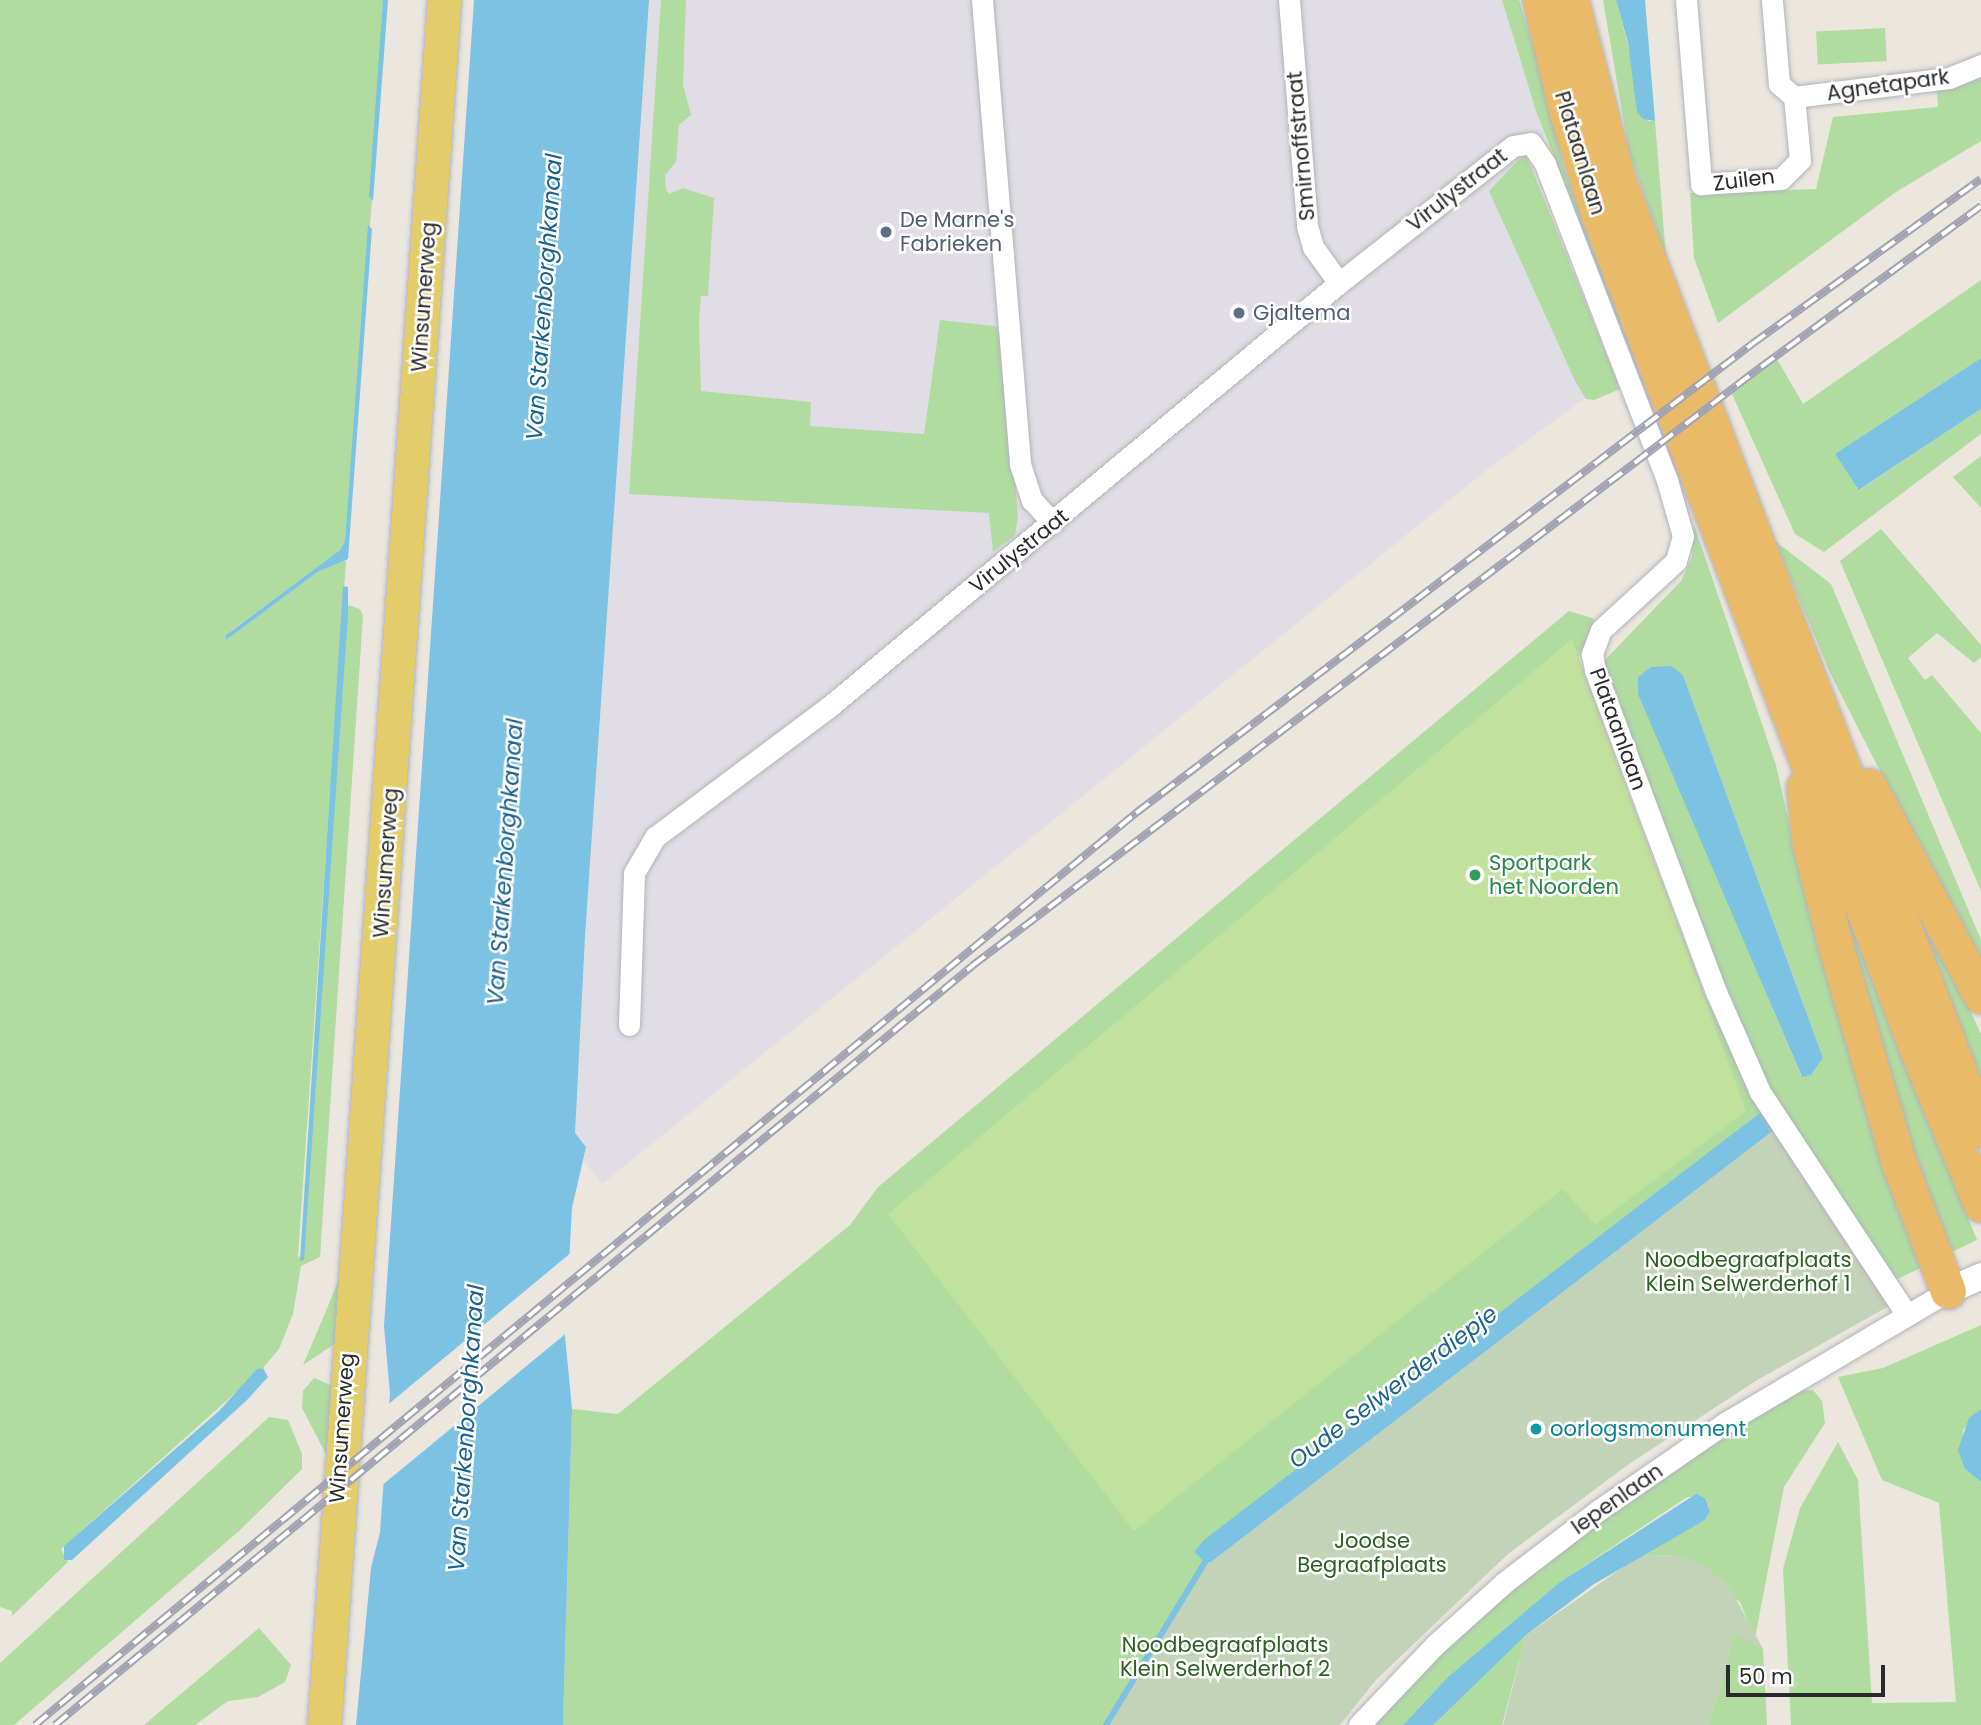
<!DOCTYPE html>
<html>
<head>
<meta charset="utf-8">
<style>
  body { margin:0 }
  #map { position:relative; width:1981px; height:1725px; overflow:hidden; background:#ebe6de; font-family:Poppins,sans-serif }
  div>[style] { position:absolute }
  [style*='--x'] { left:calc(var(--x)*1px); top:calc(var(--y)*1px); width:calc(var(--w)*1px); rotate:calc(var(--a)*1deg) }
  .industrial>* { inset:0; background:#e0dee4 }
  .green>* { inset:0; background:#b1dc9f; transform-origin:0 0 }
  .cemetery>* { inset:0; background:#c3d3b7 }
  .pitch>* { inset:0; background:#c1e29c }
  .water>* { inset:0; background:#7bc2e3 }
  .pier>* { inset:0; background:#ebe6de }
  .stream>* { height:6px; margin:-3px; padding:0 3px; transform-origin:3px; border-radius:3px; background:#7bc2e3 }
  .roads { filter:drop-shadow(0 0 2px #b1b3bc) drop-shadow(0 0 2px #b1b3bc) }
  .minor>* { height:21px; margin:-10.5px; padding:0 10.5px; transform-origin:10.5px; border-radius:10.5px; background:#fff }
  .tertiary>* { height:26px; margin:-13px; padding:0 13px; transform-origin:13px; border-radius:13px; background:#fff }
  .primary>* { height:33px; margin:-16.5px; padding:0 16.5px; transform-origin:16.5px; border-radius:16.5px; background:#e3cd6a }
  .trunk>* { height:35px; margin:-17.5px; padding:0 17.5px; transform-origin:17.5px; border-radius:17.5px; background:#e9ba68 }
  .rail>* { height:8px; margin-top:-4px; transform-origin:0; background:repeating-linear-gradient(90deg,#fff 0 16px,#a1a3b3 0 32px); box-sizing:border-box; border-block:2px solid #a1a3b3 }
  .dots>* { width:19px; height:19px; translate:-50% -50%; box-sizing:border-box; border:4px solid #fff; border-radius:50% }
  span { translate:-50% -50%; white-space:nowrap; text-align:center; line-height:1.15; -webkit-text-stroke:5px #fff; paint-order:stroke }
  .street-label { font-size:21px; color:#2a2a2a }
  .service-label { font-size:21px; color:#4e5e75 }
  .left { translate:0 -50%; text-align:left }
  .leisure-label { font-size:21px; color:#27864d }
  .park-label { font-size:21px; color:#2b6021 }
  .culture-label { font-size:21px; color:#0d838f }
  .water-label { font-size:23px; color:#1a618e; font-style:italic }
  .scale { position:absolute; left:1726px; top:1665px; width:159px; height:32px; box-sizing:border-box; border:4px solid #2a2a2a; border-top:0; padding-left:9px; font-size:21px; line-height:24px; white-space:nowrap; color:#2a2a2a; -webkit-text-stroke:5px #fff; paint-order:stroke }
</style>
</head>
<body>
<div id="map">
  <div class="industrial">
    <div style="clip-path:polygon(638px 0,1508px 0,1548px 128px,1525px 167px,1611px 379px,1488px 469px,602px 1184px,565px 1136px)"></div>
  </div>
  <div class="green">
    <div style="clip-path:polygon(0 0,383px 0,372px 200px,345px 541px,340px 550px,232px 630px,226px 640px,319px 571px,339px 560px,346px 561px,298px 1256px,303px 1260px,348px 605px,360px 609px,363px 616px,320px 1257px,301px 1266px,293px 1314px,279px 1349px,263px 1368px,61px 1549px,68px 1562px,12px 1616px,12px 1611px,0 1607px)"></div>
    <div style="clip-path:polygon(661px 0,686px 0,683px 85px,691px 115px,679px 125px,676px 162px,665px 175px,666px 189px,669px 194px,683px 188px,714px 198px,708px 296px,701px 296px,699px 321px,701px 391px,811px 402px,810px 426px,924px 434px,940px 320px,995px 326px,1003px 336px,1018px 517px,1015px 535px,993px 552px,989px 513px,629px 494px)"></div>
    <div style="clip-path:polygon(1502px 0,1519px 0,1547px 92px,1563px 165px,1653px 409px,1536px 111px)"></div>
    <div style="clip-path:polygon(1603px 0,1616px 0,1648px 121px,1655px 121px,1666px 257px,1629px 153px)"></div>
    <div style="left:1885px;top:28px;width:33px;height:69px;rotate:87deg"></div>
    <div style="clip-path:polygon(1981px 75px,1981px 141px,1896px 192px,1718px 323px,1694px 258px,1690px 193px,1816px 189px,1833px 117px,1938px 107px,1937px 91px)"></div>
    <div style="clip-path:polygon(1523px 155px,1528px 159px,1620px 389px,1594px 400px,1586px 399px,1575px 381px,1489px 191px)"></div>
    <div style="clip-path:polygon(1981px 280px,1981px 358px,1835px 454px,1860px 490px,1981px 409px,1981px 434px,1824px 552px,1795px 534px,1732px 394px,1777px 359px,1803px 404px)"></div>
    <div style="clip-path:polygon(1981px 456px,1981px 508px,1953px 477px)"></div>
    <div style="clip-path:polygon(evenodd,1694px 525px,1776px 765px,1808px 908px,1923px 1267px,1897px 1279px,1765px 1084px,1719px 980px,1602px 663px,1681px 581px,1692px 558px,1694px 525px,1683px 675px,1823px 1058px,1811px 1075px,1801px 1076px,1677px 780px,1683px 675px)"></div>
    <div style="clip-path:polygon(1881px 529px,1981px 645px,1981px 657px,1974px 663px,1937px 633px,1908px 658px,1925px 680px,1932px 675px,1981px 733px,1981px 891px,1840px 561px)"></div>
    <div style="clip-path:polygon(1775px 541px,1831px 584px,1981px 940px,1981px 969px,1830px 673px)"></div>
    <div style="clip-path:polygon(1569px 611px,1595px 619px,1578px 660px,1705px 995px,1761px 1112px,1194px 1552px,1204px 1562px,1106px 1725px,563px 1725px,572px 1409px,618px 1414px,850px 1225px,878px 1187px)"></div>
    <div style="clip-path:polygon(1871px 795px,1981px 1034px,1981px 1094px)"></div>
    <div style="clip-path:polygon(1831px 871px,1977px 1240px,1941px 1257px)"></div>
    <div style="clip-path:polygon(342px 1271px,336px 1343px,303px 1365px,328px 1306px)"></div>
    <div style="clip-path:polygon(1981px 1325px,1981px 1409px,1963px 1430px,1965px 1469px,1981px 1482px,1981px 1725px,1791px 1725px,1783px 1569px,1800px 1508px,1838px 1442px,1858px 1480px,1872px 1703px,1956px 1702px,1939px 1503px,1882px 1480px,1838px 1377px,1883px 1368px)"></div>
    <div style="clip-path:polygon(314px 1378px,333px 1386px,326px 1454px,302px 1408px,303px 1391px)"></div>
    <div style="clip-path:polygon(1793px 1390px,1813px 1390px,1822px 1401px,1825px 1423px,1784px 1487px,1755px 1638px,1740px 1602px,1677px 1555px,1639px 1556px,1705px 1520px,1710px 1510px,1705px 1498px,1687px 1497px,1560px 1582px,1448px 1677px,1403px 1725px,1371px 1725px,1498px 1597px,1630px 1497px)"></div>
    <div style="clip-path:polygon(269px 1417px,288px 1420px,302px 1454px,302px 1469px,239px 1531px,14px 1725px,0 1725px,0 1663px)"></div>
    <div style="clip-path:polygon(259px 1628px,291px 1665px,285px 1682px,258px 1697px,228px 1701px,195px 1725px,144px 1725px)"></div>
    <div style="clip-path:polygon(1735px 1633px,1763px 1649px,1767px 1725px,1709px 1725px)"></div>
    <div style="clip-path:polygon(1526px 1635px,1502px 1725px,1433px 1725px,1459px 1695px)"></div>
  </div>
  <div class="cemetery">
    <div style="clip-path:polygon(1774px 1130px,1889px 1306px,1754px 1382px,1629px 1464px,1508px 1554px,1376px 1680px,1340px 1725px,1107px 1725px,1204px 1562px,1211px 1562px)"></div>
    <div style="clip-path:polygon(1677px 1555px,1705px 1566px,1729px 1586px,1763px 1649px,1735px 1634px,1709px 1725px,1503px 1725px,1526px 1635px,1639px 1556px)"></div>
  </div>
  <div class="pitch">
    <div style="clip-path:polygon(1572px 639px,1746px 1111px,1595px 1225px,1563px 1189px,1134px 1531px,888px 1214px)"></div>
  </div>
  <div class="water">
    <div style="clip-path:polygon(383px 0,388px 0,373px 201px,369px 196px)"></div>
    <div style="clip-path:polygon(474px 0,649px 0,585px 936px,575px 1133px,586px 1147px,572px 1208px,565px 1336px,572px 1409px,563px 1725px,356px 1725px,371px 1568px,380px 1532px,390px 1394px,384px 1326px)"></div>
    <div style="clip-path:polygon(1616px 0,1645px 0,1655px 121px,1643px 119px,1637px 112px,1628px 43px)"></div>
    <div style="clip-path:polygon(368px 225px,372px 229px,348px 559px,319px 571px,226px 640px,226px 635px,340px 550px,345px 541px)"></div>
    <div style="clip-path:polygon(1981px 358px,1981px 409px,1859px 490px,1835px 454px)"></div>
    <div style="clip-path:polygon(343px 586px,348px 587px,348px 614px,304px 1260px,300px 1261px)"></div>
    <div style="clip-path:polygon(1671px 666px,1683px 675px,1823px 1058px,1811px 1075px,1802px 1077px,1638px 694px,1638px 677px,1651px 667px)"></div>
    <div style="clip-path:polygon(1761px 1112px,1774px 1130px,1211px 1562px,1204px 1562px,1194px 1552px,1204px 1540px)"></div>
    <div style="clip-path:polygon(263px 1368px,268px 1377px,247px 1400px,72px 1560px,64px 1560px,64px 1546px,219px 1411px,257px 1369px)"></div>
    <div style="clip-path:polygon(1981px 1409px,1981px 1482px,1965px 1469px,1958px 1450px,1969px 1418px)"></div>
    <div style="clip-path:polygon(1696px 1494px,1705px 1498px,1710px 1511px,1705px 1520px,1594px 1584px,1526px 1635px,1433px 1725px,1403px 1725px,1448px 1677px,1560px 1582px)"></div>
  </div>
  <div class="pier">
    <div style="clip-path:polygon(573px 1251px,569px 1331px,380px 1487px,385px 1407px)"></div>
  </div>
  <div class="stream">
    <div style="--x:1106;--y:1725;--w:197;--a:-58.7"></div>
  </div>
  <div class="roads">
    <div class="minor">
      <div style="--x:982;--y:0;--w:466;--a:85.3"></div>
      <div style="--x:1020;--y:464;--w:38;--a:72"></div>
      <div style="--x:1032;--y:500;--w:31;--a:48"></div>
      <div style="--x:1289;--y:0;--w:227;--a:85.4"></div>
      <div style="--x:1307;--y:226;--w:22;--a:74"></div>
      <div style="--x:1313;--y:247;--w:44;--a:54.2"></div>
      <div style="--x:1686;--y:0;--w:185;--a:85.3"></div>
      <div style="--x:1701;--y:184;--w:80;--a:-3.6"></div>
      <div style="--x:1781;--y:179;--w:27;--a:-45"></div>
      <div style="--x:1800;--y:160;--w:63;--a:-95.4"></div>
      <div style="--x:1794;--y:97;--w:20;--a:-139"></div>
      <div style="--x:1779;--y:84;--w:84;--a:-94.8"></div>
      <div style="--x:1794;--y:97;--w:156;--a:-7"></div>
      <div style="--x:1949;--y:78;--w:35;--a:-22"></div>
      <div style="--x:629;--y:1025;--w:152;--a:-88.1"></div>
      <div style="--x:634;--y:873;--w:42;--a:-59.7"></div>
      <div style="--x:655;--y:837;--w:219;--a:-36.8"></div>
      <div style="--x:830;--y:706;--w:662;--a:-39.73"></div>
      <div style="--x:1339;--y:283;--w:221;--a:-38.2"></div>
      <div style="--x:1513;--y:146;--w:18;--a:-9"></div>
      <div style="--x:1531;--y:143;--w:25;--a:56"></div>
      <div style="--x:1545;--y:164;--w:339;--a:68.9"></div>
      <div style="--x:1667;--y:480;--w:58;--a:74.1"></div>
      <div style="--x:1683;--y:536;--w:26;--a:106"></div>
      <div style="--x:1676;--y:561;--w:102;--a:137.4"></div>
      <div style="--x:1601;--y:630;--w:26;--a:111"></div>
      <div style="--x:1592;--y:654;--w:16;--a:79"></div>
      <div style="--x:1595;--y:670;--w:346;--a:69.4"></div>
      <div style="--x:1717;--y:994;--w:107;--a:66.3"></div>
      <div style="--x:1760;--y:1092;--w:267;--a:56.6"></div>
      <div style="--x:1359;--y:1725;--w:112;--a:-46.5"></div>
      <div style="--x:1436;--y:1644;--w:93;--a:-41.9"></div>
      <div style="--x:1505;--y:1582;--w:118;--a:-37.5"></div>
      <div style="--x:1599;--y:1510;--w:153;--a:-34.6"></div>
      <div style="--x:1725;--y:1423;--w:259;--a:-30.6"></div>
    </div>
    <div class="tertiary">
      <div style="--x:1948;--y:1291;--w:36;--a:-24"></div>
    </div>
    <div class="primary">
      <div style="--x:324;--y:1725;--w:1729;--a:-86.02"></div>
    </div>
    <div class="trunk">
      <div style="--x:1540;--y:0;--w:116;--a:76.6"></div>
      <div style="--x:1567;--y:113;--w:105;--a:72.8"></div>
      <div style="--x:1598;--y:213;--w:912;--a:69.12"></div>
      <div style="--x:1923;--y:1065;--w:151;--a:67.4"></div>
      <div style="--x:1571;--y:0;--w:184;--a:75.5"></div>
      <div style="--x:1617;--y:178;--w:1018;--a:69.06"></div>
      <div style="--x:1869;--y:786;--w:238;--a:61.9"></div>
      <div style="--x:1804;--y:787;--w:54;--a:84.7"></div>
      <div style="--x:1809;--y:841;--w:110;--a:75.8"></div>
      <div style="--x:1836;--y:948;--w:224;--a:73.7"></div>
      <div style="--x:1899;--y:1163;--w:137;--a:69.1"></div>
    </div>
  </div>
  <div class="rail">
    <div style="--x:35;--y:1725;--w:1430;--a:-39.64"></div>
    <div style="--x:1136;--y:813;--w:774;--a:-37.28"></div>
    <div style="--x:1752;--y:344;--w:282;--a:-35.8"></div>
    <div style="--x:55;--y:1725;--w:1190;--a:-39.61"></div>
    <div style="--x:972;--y:966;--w:991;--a:-37.21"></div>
    <div style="--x:1761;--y:367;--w:273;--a:-36.2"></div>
  </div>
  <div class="dots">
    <div style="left:886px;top:232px;background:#5c6f8a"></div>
    <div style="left:1239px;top:313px;background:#5c6f8a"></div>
    <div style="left:1475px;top:875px;background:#2e9e5b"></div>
    <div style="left:1536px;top:1429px;background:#0f9aa8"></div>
  </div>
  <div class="street-label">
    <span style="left:1888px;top:85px;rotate:-8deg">Agnetapark</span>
    <span style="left:1301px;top:146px;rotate:-95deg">Smirnoffstraat</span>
    <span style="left:1580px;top:153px;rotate:73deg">Plataanlaan</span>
    <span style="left:1744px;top:180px;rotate:-7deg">Zuilen</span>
    <span style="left:1457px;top:190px;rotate:-38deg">Virulystraat</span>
    <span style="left:424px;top:297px;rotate:-86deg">Winsumerweg</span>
    <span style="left:1019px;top:551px;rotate:-39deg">Virulystraat</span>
    <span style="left:1618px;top:729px;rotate:70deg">Plataanlaan</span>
    <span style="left:386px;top:863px;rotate:-86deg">Winsumerweg</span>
    <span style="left:342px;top:1428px;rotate:-86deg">Winsumerweg</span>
    <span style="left:1617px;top:1499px;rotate:-35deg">Iepenlaan</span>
  </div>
  <div class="service-label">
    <span class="left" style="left:900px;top:232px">De Marne's<br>Fabrieken</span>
    <span class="left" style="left:1253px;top:313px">Gjaltema</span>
  </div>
  <div class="leisure-label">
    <span class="left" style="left:1489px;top:875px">Sportpark<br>het Noorden</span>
  </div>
  <div class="park-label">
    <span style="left:1748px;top:1272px">Noodbegraafplaats<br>Klein Selwerderhof 1</span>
    <span style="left:1372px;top:1553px">Joodse<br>Begraafplaats</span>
    <span style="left:1225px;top:1657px">Noodbegraafplaats<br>Klein Selwerderhof 2</span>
  </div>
  <div class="culture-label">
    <span class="left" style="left:1550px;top:1429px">oorlogsmonument</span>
  </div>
  <div class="water-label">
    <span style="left:544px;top:297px;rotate:-86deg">Van Starkenborghkanaal</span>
    <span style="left:505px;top:862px;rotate:-86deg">Van Starkenborghkanaal</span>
    <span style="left:1393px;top:1387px;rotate:-37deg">Oude Selwerderdiepje</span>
    <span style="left:466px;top:1428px;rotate:-86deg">Van Starkenborghkanaal</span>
  </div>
  <div class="scale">50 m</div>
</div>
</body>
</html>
